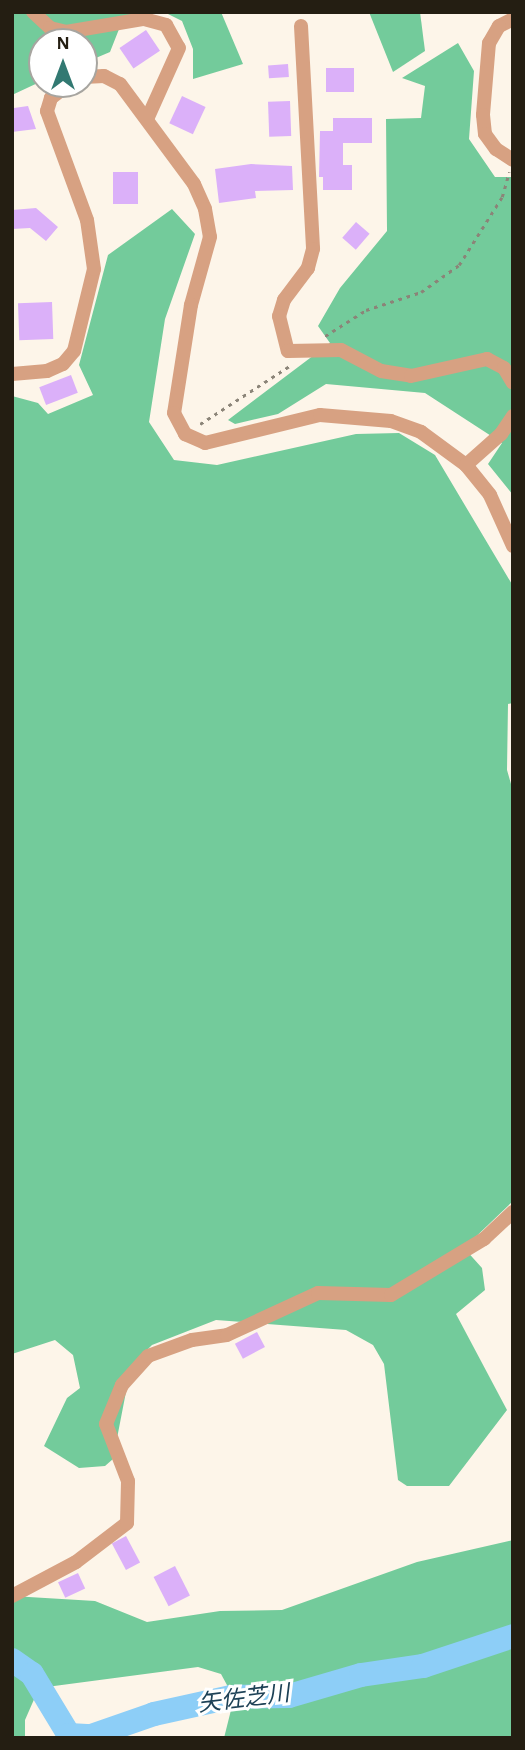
<!DOCTYPE html>
<html>
<head>
<meta charset="utf-8">
<style>
  body { margin:0 }
  #map { position:relative; width:525px; height:1750px; overflow:hidden; background:#fdf5e9; font-family:"Alegreya Sans","Noto Sans JP",sans-serif }
  div>[style] { position:absolute }
  [style*='--x'] { left:calc(var(--x)*1px); top:calc(var(--y)*1px); width:calc(var(--w)*1px); rotate:calc(var(--a)*1deg) }
  .forest>* { inset:0; background:#73cb9b }
  .river>* { height:24px; margin:-12px; padding:0 12px; transform-origin:12px; border-radius:12px; background:#8dcef7 }
  .building>* { inset:0; background:#dbb0f9; transform-origin:0 0 }
  .path>* { height:2.5px; margin-top:-1.25px; transform-origin:0; background:repeating-linear-gradient(90deg,#8b8478 0 3.5px,transparent 0 8.5px) }
  .minor>* { height:14px; margin:-7px; padding:0 7px; transform-origin:7px; border-radius:7px; background:#d7a182 }
  span { translate:-50% -50%; white-space:nowrap; text-align:center; line-height:1.15; -webkit-text-stroke:6px #fff; paint-order:stroke }
  .water-label { font-size:23px; color:#1d4156; font-style:italic }
  .frame { position:absolute; inset:0; border:14px solid #241e12; pointer-events:none }
  .north { position:absolute; left:28px; top:28px; width:70px; height:70px; box-sizing:border-box; background:#fff; border:2px solid #a7a5a0; border-radius:50%; rotate:0deg; font-size:19px; font-weight:700; line-height:28px; text-align:center; color:#241e12 }
  .north::after { content:''; display:block; margin:auto; width:24px; height:32px; background:#327972; clip-path:polygon(50% 0,100% 100%,50% 72%,0 100%) }
</style>
</head>
<body>
<div id="map">
  <div class="forest">
    <div style="clip-path:polygon(12px 12px,151px 12px,123px 19px,110px 52px,84px 63px,84px 42px,42px 42px,42px 81px,12px 95px)"></div>
    <div style="clip-path:polygon(164px 12px,221px 12px,243px 64px,193px 79px,193px 49px,182px 21px)"></div>
    <div style="clip-path:polygon(369px 12px,420px 12px,425px 51px,393px 72px)"></div>
    <div style="clip-path:polygon(458px 43px,474px 71px,469px 139px,495px 177px,513px 177px,513px 495px,488px 464px,502px 443px,425px 393px,326px 384px,278px 414px,235px 424px,228px 420px,330px 343px,318px 326px,340px 288px,387px 231px,386px 119px,421px 118px,425px 86px,402px 78px)"></div>
    <div style="clip-path:polygon(172px 209px,195px 234px,165px 319px,149px 422px,174px 460px,217px 465px,356px 434px,399px 433px,435px 455px,513px 586px,513px 703px,508px 704px,507px 770px,513px 791px,513px 1201px,464px 1248px,482px 1268px,485px 1290px,456px 1314px,507px 1410px,449px 1486px,407px 1486px,398px 1480px,384px 1364px,373px 1345px,346px 1330px,216px 1320px,152px 1345px,131px 1366px,113px 1459px,105px 1466px,79px 1468px,44px 1446px,67px 1398px,80px 1388px,73px 1355px,55px 1340px,12px 1354px,12px 396px,38px 403px,48px 414px,93px 395px,79px 365px,108px 255px)"></div>
    <div style="clip-path:polygon(513px 1540px,513px 1738px,224px 1738px,234px 1698px,221px 1674px,198px 1667px,39px 1688px,25px 1720px,25px 1738px,12px 1738px,12px 1596px,95px 1601px,147px 1622px,220px 1611px,282px 1610px,417px 1562px)"></div>
  </div>
  <div class="river">
    <div style="--x:12;--y:1660;--w:24;--a:35"></div>
    <div style="--x:32;--y:1674;--w:71;--a:58.8"></div>
    <div style="--x:69;--y:1735;--w:22;--a:3"></div>
    <div style="--x:91;--y:1736;--w:67;--a:-19.2"></div>
    <div style="--x:154;--y:1714;--w:79;--a:-12.4"></div>
    <div style="--x:231;--y:1697;--w:58;--a:-1"></div>
    <div style="--x:289;--y:1696;--w:75;--a:-16.3"></div>
    <div style="--x:361;--y:1675;--w:63;--a:-8.3"></div>
    <div style="--x:423;--y:1666;--w:95;--a:-18.4"></div>
  </div>
  <div class="building">
    <div style="left:146px;top:30px;width:25px;height:32px;rotate:56deg"></div>
    <div style="left:288px;top:64px;width:13px;height:20px;rotate:86deg"></div>
    <div style="left:326px;top:68px;width:28px;height:24px"></div>
    <div style="left:182px;top:96px;width:26px;height:30px;rotate:25deg"></div>
    <div style="left:290px;top:101px;width:35px;height:22px;rotate:88deg"></div>
    <div style="clip-path:polygon(28px 106px,36px 129px,12px 132px,14px 108px)"></div>
    <div style="clip-path:polygon(333px 118px,372px 118px,372px 143px,343px 143px,343px 165px,352px 165px,352px 190px,323px 190px,323px 177px,319px 177px,320px 131px,333px 131px)"></div>
    <div style="clip-path:polygon(251px 164px,292px 166px,293px 190px,255px 191px,256px 198px,219px 203px,215px 169px)"></div>
    <div style="left:113px;top:172px;width:25px;height:32px"></div>
    <div style="clip-path:polygon(36px 208px,58px 227px,46px 241px,30px 228px,12px 229px,12px 210px)"></div>
    <div style="left:356px;top:222px;width:18px;height:21px;rotate:41deg"></div>
    <div style="left:52px;top:302px;width:37px;height:34px;rotate:88deg"></div>
    <div style="left:71px;top:375px;width:19px;height:34px;rotate:69deg"></div>
    <div style="left:257px;top:1332px;width:17px;height:25px;rotate:62deg"></div>
    <div style="left:126px;top:1536px;width:30px;height:16px;rotate:62deg"></div>
    <div style="left:175px;top:1566px;width:33px;height:24px;rotate:63deg"></div>
    <div style="left:78px;top:1573px;width:17px;height:22px;rotate:65deg"></div>
  </div>
  <div class="path">
    <div style="--x:325;--y:336;--w:49;--a:-32.4"></div>
    <div style="--x:366;--y:310;--w:58;--a:-18.1"></div>
    <div style="--x:421;--y:292;--w:47;--a:-35.4"></div>
    <div style="--x:459;--y:265;--w:80;--a:-57.7"></div>
    <div style="--x:502;--y:197;--w:26;--a:-74"></div>
    <div style="--x:200;--y:424;--w:108;--a:-33"></div>
  </div>
  <div class="minor">
    <div style="--x:33;--y:12;--w:23;--a:43"></div>
    <div style="--x:50;--y:28;--w:16;--a:14"></div>
    <div style="--x:66;--y:32;--w:79;--a:-9.5"></div>
    <div style="--x:144;--y:19;--w:23;--a:15"></div>
    <div style="--x:166;--y:25;--w:26;--a:61"></div>
    <div style="--x:179;--y:48;--w:76;--a:114.2"></div>
    <div style="--x:513;--y:19;--w:16;--a:153"></div>
    <div style="--x:499;--y:26;--w:20;--a:120"></div>
    <div style="--x:489;--y:43;--w:72;--a:94.8"></div>
    <div style="--x:483;--y:115;--w:19;--a:84"></div>
    <div style="--x:485;--y:134;--w:19;--a:54"></div>
    <div style="--x:496;--y:149;--w:20;--a:33"></div>
    <div style="--x:301;--y:26;--w:223;--a:86.9"></div>
    <div style="--x:313;--y:249;--w:20;--a:105"></div>
    <div style="--x:308;--y:268;--w:40;--a:127"></div>
    <div style="--x:284;--y:300;--w:17;--a:107"></div>
    <div style="--x:279;--y:316;--w:36;--a:76"></div>
    <div style="--x:288;--y:351;--w:53;--a:-1.1"></div>
    <div style="--x:341;--y:350;--w:45;--a:27.7"></div>
    <div style="--x:381;--y:371;--w:30;--a:9"></div>
    <div style="--x:411;--y:376;--w:78;--a:-12.6"></div>
    <div style="--x:487;--y:359;--w:19;--a:28"></div>
    <div style="--x:504;--y:368;--w:17;--a:59"></div>
    <div style="--x:84;--y:77;--w:20;--a:-3"></div>
    <div style="--x:104;--y:76;--w:18;--a:27"></div>
    <div style="--x:120;--y:84;--w:124;--a:53.5"></div>
    <div style="--x:194;--y:184;--w:27;--a:66"></div>
    <div style="--x:205;--y:209;--w:28;--a:80"></div>
    <div style="--x:210;--y:237;--w:71;--a:105.6"></div>
    <div style="--x:191;--y:305;--w:109;--a:98.9"></div>
    <div style="--x:174;--y:413;--w:24;--a:62"></div>
    <div style="--x:185;--y:434;--w:22;--a:24"></div>
    <div style="--x:205;--y:443;--w:118;--a:-13.7"></div>
    <div style="--x:320;--y:415;--w:71;--a:4.8"></div>
    <div style="--x:391;--y:421;--w:32;--a:20"></div>
    <div style="--x:421;--y:432;--w:56;--a:36.3"></div>
    <div style="--x:466;--y:465;--w:38;--a:51"></div>
    <div style="--x:490;--y:495;--w:56;--a:65.7"></div>
    <div style="--x:12;--y:374;--w:35;--a:-5"></div>
    <div style="--x:47;--y:371;--w:17;--a:-24"></div>
    <div style="--x:63;--y:364;--w:17;--a:-50"></div>
    <div style="--x:74;--y:351;--w:84;--a:-76.3"></div>
    <div style="--x:94;--y:269;--w:49;--a:-98.1"></div>
    <div style="--x:87;--y:220;--w:116;--a:-110.2"></div>
    <div style="--x:47;--y:111;--w:14;--a:-73"></div>
    <div style="--x:51;--y:98;--w:23;--a:-38"></div>
    <div style="--x:466;--y:465;--w:47;--a:-41.5"></div>
    <div style="--x:501;--y:434;--w:22;--a:-56"></div>
    <div style="--x:12;--y:1596;--w:72;--a:-28"></div>
    <div style="--x:76;--y:1562;--w:64;--a:-37.4"></div>
    <div style="--x:127;--y:1523;--w:42;--a:-88.6"></div>
    <div style="--x:128;--y:1481;--w:61;--a:-111.1"></div>
    <div style="--x:106;--y:1424;--w:42;--a:-67.7"></div>
    <div style="--x:122;--y:1385;--w:39;--a:-48"></div>
    <div style="--x:148;--y:1356;--w:47;--a:-20"></div>
    <div style="--x:192;--y:1340;--w:35;--a:-8"></div>
    <div style="--x:227;--y:1335;--w:100;--a:-24.8"></div>
    <div style="--x:318;--y:1293;--w:73;--a:1.6"></div>
    <div style="--x:391;--y:1295;--w:109;--a:-31.1"></div>
    <div style="--x:484;--y:1239;--w:40;--a:-43"></div>
  </div>
  <div class="water-label">
    <span style="left:244px;top:1700px;rotate:-7deg">矢佐芝川</span>
  </div>
  <div class="frame"></div>
  <div class="north">N</div>
</div>
</body>
</html>
